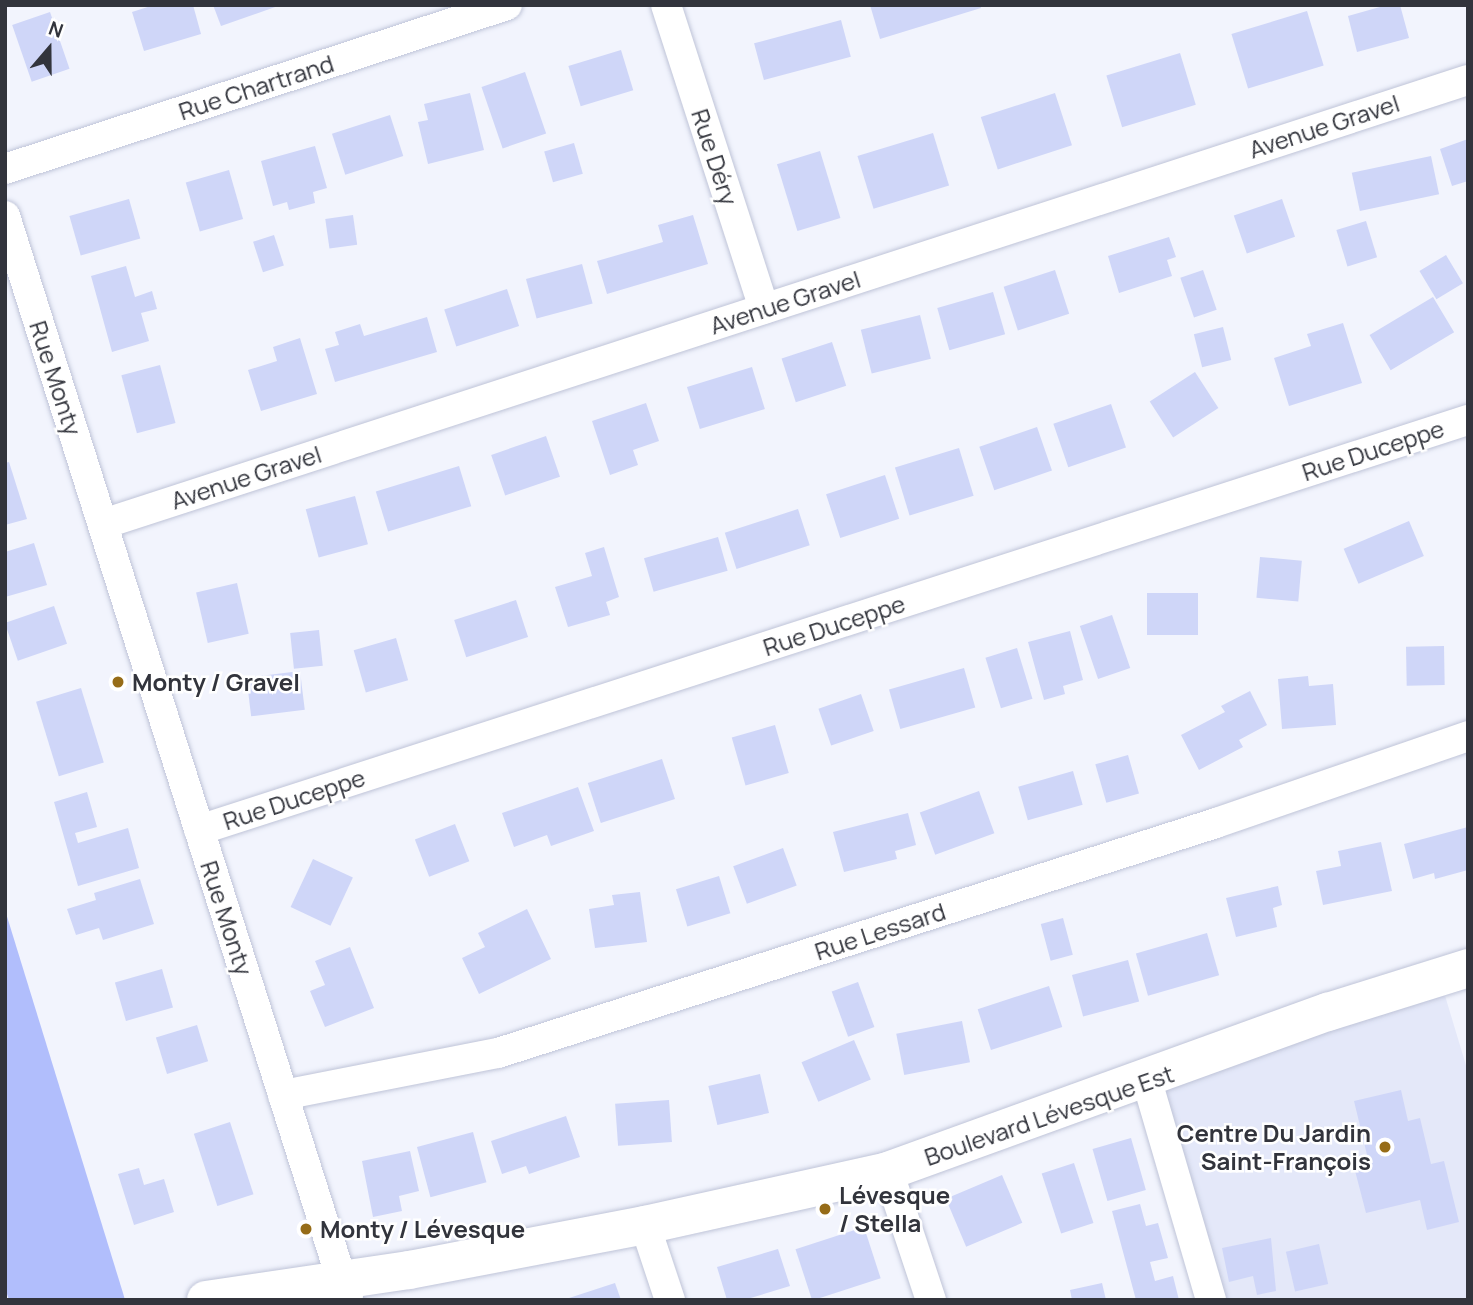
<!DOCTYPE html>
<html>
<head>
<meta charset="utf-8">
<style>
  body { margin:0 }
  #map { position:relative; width:1473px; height:1305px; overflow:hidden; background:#f2f4fd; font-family:Manrope,sans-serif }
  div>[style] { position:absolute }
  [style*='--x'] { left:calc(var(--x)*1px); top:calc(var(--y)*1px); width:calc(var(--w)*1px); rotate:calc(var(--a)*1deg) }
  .built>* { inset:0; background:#e4e8f9 }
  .green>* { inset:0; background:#b1befc }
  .building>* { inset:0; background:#cfd6f8; transform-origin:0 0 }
  .roads { filter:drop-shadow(0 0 2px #bfc4d8) drop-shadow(0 0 2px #bfc4d8) }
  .street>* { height:30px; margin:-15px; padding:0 15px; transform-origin:15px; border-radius:15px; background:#fff }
  .secondary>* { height:38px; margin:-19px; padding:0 19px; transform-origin:19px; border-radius:19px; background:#fff }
  .dots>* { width:19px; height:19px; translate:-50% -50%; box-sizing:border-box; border:4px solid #fff; border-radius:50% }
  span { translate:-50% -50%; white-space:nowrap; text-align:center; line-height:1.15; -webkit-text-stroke:5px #fff; paint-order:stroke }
  .street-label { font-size:24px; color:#32343c }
  .poi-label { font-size:24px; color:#32343c; font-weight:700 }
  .left { translate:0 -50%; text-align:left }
  .right { translate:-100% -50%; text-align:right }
  .frame { position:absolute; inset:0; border:7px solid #32343c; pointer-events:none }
  .north { position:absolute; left:14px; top:14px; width:70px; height:70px; -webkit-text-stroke:5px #fff; paint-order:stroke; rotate:20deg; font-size:19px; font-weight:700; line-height:28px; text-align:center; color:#32343c }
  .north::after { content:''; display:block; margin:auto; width:24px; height:32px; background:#32343c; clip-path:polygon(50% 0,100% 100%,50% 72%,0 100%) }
</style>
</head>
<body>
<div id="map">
  <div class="built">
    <div style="clip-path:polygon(1443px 989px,1468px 1072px,1468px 1300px,1222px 1300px,1161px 1088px)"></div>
  </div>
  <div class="green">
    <div style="clip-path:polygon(5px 910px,123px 1293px,125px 1300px,9px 1300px,5px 1288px)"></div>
  </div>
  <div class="building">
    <div style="clip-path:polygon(154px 5px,193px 5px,201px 34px,144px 51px,132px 12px)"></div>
    <div style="clip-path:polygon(213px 5px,278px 5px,278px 6px,221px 26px)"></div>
    <div style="clip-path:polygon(870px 5px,980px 5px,981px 8px,880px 39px)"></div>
    <div style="clip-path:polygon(1387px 5px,1400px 5px,1409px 38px,1357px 52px,1348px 16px)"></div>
    <div style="left:1307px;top:11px;width:57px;height:79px;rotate:73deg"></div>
    <div style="left:50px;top:12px;width:60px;height:40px;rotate:71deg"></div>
    <div style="left:841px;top:20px;width:38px;height:90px;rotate:75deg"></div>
    <div style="left:621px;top:50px;width:42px;height:55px;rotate:73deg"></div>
    <div style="left:1180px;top:53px;width:54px;height:77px;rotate:73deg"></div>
    <div style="left:525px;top:72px;width:65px;height:46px;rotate:71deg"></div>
    <div style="clip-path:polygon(470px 93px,484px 150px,428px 164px,418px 122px,428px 120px,424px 104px)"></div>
    <div style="left:1055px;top:93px;width:55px;height:78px;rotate:72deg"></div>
    <div style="left:390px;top:115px;width:43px;height:61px;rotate:72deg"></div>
    <div style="left:933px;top:133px;width:55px;height:79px;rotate:73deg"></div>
    <div style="clip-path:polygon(1468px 139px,1468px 181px,1452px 186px,1440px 149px)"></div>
    <div style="left:574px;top:143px;width:32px;height:31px;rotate:74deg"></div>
    <div style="clip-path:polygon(315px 146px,327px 188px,313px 192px,315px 203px,289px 210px,287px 202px,273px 206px,261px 161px)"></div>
    <div style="left:820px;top:151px;width:70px;height:45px;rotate:73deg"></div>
    <div style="left:1431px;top:156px;width:39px;height:81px;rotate:78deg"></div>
    <div style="left:229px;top:170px;width:51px;height:45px;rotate:74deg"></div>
    <div style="left:129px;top:199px;width:41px;height:62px;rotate:74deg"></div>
    <div style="left:1282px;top:199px;width:40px;height:51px;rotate:71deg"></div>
    <div style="left:353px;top:215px;width:30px;height:28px;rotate:82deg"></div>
    <div style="clip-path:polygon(693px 215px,708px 264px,607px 294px,597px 261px,663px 242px,658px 225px)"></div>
    <div style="left:1366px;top:221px;width:38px;height:31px;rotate:73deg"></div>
    <div style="left:274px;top:235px;width:32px;height:22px;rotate:72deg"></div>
    <div style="clip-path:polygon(1169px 237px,1176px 257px,1167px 260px,1172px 276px,1119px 293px,1108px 256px)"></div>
    <div style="left:1446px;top:255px;width:33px;height:31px;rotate:59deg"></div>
    <div style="left:582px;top:264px;width:41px;height:58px;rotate:75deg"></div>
    <div style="clip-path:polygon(126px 266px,135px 297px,152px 291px,157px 309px,141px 313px,149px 341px,112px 352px,91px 276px)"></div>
    <div style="left:1055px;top:270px;width:46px;height:54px;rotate:72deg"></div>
    <div style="left:1203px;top:270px;width:42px;height:24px;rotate:71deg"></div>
    <div style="left:507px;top:289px;width:39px;height:66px;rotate:72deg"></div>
    <div style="left:993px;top:292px;width:44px;height:58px;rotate:74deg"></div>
    <div style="left:1433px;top:297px;width:41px;height:74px;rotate:59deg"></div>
    <div style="left:920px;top:315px;width:45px;height:61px;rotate:76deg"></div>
    <div style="clip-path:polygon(427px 317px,437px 352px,335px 382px,325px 349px,339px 345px,335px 332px,360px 324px,364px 336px)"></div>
    <div style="clip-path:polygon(1343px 323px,1362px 383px,1289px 406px,1274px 358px,1311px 346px,1307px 334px)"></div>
    <div style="left:1223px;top:327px;width:34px;height:30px;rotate:76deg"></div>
    <div style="clip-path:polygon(300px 338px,317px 394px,261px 411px,248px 370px,277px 361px,273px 347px)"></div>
    <div style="left:832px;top:342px;width:46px;height:53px;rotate:72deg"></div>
    <div style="left:160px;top:365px;width:60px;height:40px;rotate:75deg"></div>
    <div style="left:752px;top:367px;width:44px;height:68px;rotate:73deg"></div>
    <div style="left:1195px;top:372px;width:43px;height:54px;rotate:57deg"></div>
    <div style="clip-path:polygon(646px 403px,659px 441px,633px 450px,638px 465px,610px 475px,592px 421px)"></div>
    <div style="left:1111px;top:404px;width:46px;height:61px;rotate:71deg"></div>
    <div style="left:1037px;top:427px;width:46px;height:61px;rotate:71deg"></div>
    <div style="left:546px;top:436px;width:43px;height:58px;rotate:71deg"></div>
    <div style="left:959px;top:448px;width:50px;height:67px;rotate:73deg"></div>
    <div style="clip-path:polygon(9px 462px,27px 519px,5px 525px,5px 463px)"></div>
    <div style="left:459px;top:466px;width:42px;height:87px;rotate:73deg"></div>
    <div style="left:885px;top:475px;width:46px;height:62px;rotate:72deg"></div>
    <div style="left:355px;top:496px;width:50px;height:51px;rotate:75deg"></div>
    <div style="left:798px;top:509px;width:38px;height:77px;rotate:72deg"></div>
    <div style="left:1409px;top:521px;width:38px;height:71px;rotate:67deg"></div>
    <div style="left:718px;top:537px;width:35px;height:77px;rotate:74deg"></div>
    <div style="clip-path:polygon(34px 543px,47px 585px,5px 597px,5px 552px)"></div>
    <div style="clip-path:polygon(604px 547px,619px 597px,606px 602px,610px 615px,568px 627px,555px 587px,592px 576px,585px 553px)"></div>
    <div style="left:1260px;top:557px;width:42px;height:41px;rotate:5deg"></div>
    <div style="left:237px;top:583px;width:52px;height:42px;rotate:77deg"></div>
    <div style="left:1147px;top:593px;width:51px;height:42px"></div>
    <div style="left:516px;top:600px;width:39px;height:65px;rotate:72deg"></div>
    <div style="left:54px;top:606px;width:40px;height:52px;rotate:71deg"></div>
    <div style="left:1112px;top:615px;width:56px;height:34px;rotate:71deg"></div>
    <div style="left:319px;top:630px;width:36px;height:29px;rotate:84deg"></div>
    <div style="clip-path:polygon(1070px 631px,1083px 680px,1063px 686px,1065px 694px,1044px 700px,1028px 642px)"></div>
    <div style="left:396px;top:638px;width:44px;height:44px;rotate:74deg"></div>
    <div style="left:1444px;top:646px;width:39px;height:38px;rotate:89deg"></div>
    <div style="left:1017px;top:648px;width:53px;height:33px;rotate:73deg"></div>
    <div style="left:964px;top:668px;width:41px;height:78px;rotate:74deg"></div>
    <div style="left:300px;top:671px;width:39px;height:54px;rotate:83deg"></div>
    <div style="clip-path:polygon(1308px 676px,1309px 686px,1333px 684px,1336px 725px,1282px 729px,1278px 679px)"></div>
    <div style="left:81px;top:688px;width:78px;height:47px;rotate:73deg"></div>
    <div style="clip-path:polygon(1250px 691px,1267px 725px,1239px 740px,1243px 747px,1199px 770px,1181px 735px,1225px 712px,1221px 706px)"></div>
    <div style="left:861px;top:694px;width:39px;height:45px;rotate:71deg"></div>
    <div style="left:775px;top:725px;width:50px;height:45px;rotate:74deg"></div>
    <div style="left:1128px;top:755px;width:40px;height:34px;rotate:74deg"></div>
    <div style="left:662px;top:759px;width:42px;height:78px;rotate:72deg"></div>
    <div style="left:1073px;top:771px;width:35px;height:57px;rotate:74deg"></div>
    <div style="clip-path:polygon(578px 787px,594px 831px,551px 846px,547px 835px,514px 847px,502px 813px)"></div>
    <div style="left:979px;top:791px;width:45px;height:63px;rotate:70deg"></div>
    <div style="clip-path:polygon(87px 792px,97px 827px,75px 833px,78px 843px,128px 828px,139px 868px,78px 886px,54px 802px)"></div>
    <div style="clip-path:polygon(908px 813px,916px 845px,895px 851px,897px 859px,844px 872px,833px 832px)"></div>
    <div style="left:455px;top:824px;width:40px;height:43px;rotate:69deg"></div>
    <div style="clip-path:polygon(1468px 827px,1468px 870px,1435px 879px,1434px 873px,1413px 879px,1404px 844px)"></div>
    <div style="clip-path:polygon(1381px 842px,1392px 891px,1323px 905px,1316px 871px,1341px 866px,1338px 851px)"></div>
    <div style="left:783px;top:848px;width:40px;height:53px;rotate:70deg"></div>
    <div style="left:313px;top:859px;width:44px;height:53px;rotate:25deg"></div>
    <div style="left:719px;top:876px;width:39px;height:45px;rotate:73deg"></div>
    <div style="clip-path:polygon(140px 879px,154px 924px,103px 940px,99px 928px,76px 935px,67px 909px,96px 900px,94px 893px)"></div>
    <div style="clip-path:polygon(1278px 886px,1282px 905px,1273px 908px,1277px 927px,1236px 937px,1226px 898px)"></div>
    <div style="clip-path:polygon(640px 892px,647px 942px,595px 948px,589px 909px,614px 905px,612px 895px)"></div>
    <div style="clip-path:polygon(527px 909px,551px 959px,479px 994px,462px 958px,485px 947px,478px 933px)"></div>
    <div style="left:1063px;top:918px;width:38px;height:23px;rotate:75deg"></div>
    <div style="left:1207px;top:933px;width:44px;height:74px;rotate:74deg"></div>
    <div style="clip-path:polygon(350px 947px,374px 1008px,325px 1027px,310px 991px,325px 985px,315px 961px)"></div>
    <div style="left:1128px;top:960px;width:43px;height:58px;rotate:75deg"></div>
    <div style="left:162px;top:969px;width:40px;height:49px;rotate:74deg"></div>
    <div style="left:858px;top:982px;width:48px;height:28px;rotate:70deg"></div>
    <div style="left:1049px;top:986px;width:43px;height:75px;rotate:72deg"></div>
    <div style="left:962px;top:1021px;width:42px;height:67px;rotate:79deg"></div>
    <div style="left:197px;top:1025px;width:38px;height:43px;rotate:73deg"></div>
    <div style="left:854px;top:1040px;width:43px;height:57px;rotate:67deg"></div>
    <div style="left:760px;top:1074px;width:40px;height:53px;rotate:77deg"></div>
    <div style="clip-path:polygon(1401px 1090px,1408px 1121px,1420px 1118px,1431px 1164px,1444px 1161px,1459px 1222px,1427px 1230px,1420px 1200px,1366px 1213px,1353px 1163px,1368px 1159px,1354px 1101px)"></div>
    <div style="left:669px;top:1100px;width:42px;height:54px;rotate:86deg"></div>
    <div style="clip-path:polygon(566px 1116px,580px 1157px,529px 1174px,526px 1166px,502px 1174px,491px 1141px)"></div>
    <div style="left:230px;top:1122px;width:76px;height:38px;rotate:72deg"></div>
    <div style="left:473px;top:1132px;width:52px;height:58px;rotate:75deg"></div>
    <div style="left:1131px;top:1138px;width:54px;height:40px;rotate:74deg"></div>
    <div style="clip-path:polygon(410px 1151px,419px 1191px,399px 1196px,402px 1211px,373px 1217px,362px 1161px)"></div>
    <div style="left:1074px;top:1163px;width:63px;height:34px;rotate:72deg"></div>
    <div style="clip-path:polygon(139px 1168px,144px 1185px,164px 1179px,174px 1212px,134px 1225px,118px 1174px)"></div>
    <div style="left:1002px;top:1175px;width:52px;height:61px;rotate:67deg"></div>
    <div style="clip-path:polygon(1140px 1204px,1146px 1226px,1158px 1223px,1168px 1258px,1150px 1262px,1155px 1281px,1173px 1276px,1179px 1300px,1136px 1300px,1112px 1211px)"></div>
    <div style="left:864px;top:1227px;width:54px;height:72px;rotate:72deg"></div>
    <div style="clip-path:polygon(1271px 1238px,1276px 1291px,1257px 1295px,1253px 1276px,1229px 1282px,1222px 1248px)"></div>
    <div style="left:1319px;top:1244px;width:41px;height:34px;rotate:77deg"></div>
    <div style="clip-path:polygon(778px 1249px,790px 1286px,744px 1300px,727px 1300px,717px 1267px)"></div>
    <div style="clip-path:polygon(615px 1283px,621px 1300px,566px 1300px,566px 1299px)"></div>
    <div style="clip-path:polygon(1102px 1283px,1106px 1300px,1072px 1300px,1070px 1290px)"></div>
  </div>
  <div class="roads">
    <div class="street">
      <div style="--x:666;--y:5;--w:319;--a:72.1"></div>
      <div style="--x:5;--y:169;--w:528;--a:-18.09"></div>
      <div style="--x:5;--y:216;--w:1137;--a:72.44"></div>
      <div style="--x:103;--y:524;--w:1435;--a:-18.02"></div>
      <div style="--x:199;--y:830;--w:1334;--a:-17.91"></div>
      <div style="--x:1147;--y:1081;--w:228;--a:73.7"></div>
      <div style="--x:283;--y:1095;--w:219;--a:-11.1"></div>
      <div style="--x:498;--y:1053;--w:754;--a:-17.76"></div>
      <div style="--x:1216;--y:823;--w:267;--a:-19"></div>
      <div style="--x:888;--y:1171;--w:136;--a:71.6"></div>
      <div style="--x:645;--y:1225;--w:79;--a:71.6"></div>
    </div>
    <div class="secondary">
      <div style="--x:206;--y:1300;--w:205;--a:-8.4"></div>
      <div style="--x:409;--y:1270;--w:240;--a:-10.8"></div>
      <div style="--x:645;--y:1225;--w:249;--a:-12.5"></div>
      <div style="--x:888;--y:1171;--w:468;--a:-19.9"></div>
      <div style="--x:1328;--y:1012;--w:147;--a:-17.4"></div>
    </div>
  </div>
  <div class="dots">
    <div style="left:118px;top:682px;background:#966c18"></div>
    <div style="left:1385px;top:1147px;background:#966c18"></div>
    <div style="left:825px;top:1209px;background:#966c18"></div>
    <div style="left:306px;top:1229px;background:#966c18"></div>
  </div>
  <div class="street-label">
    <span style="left:256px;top:87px;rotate:-18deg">Rue Chartrand</span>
    <span style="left:1324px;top:126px;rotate:-18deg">Avenue Gravel</span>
    <span style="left:715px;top:157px;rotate:72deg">Rue Déry</span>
    <span style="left:785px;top:302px;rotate:-18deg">Avenue Gravel</span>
    <span style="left:56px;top:378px;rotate:72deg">Rue Monty</span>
    <span style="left:1373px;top:450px;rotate:-18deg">Rue Duceppe</span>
    <span style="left:246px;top:477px;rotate:-18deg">Avenue Gravel</span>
    <span style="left:834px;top:625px;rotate:-18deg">Rue Duceppe</span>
    <span style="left:294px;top:799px;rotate:-18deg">Rue Duceppe</span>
    <span style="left:227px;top:918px;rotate:72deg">Rue Monty</span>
    <span style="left:880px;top:931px;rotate:-18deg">Rue Lessard</span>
    <span style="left:1049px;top:1115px;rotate:-19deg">Boulevard Lévesque Est</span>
  </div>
  <div class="poi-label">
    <span class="left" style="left:132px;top:682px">Monty / Gravel</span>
    <span class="right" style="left:1371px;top:1147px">Centre Du Jardin<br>Saint-François</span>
    <span class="left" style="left:839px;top:1209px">Lévesque<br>/ Stella</span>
    <span class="left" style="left:320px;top:1229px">Monty / Lévesque</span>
  </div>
  <div class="frame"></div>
  <div class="north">N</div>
</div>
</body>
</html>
